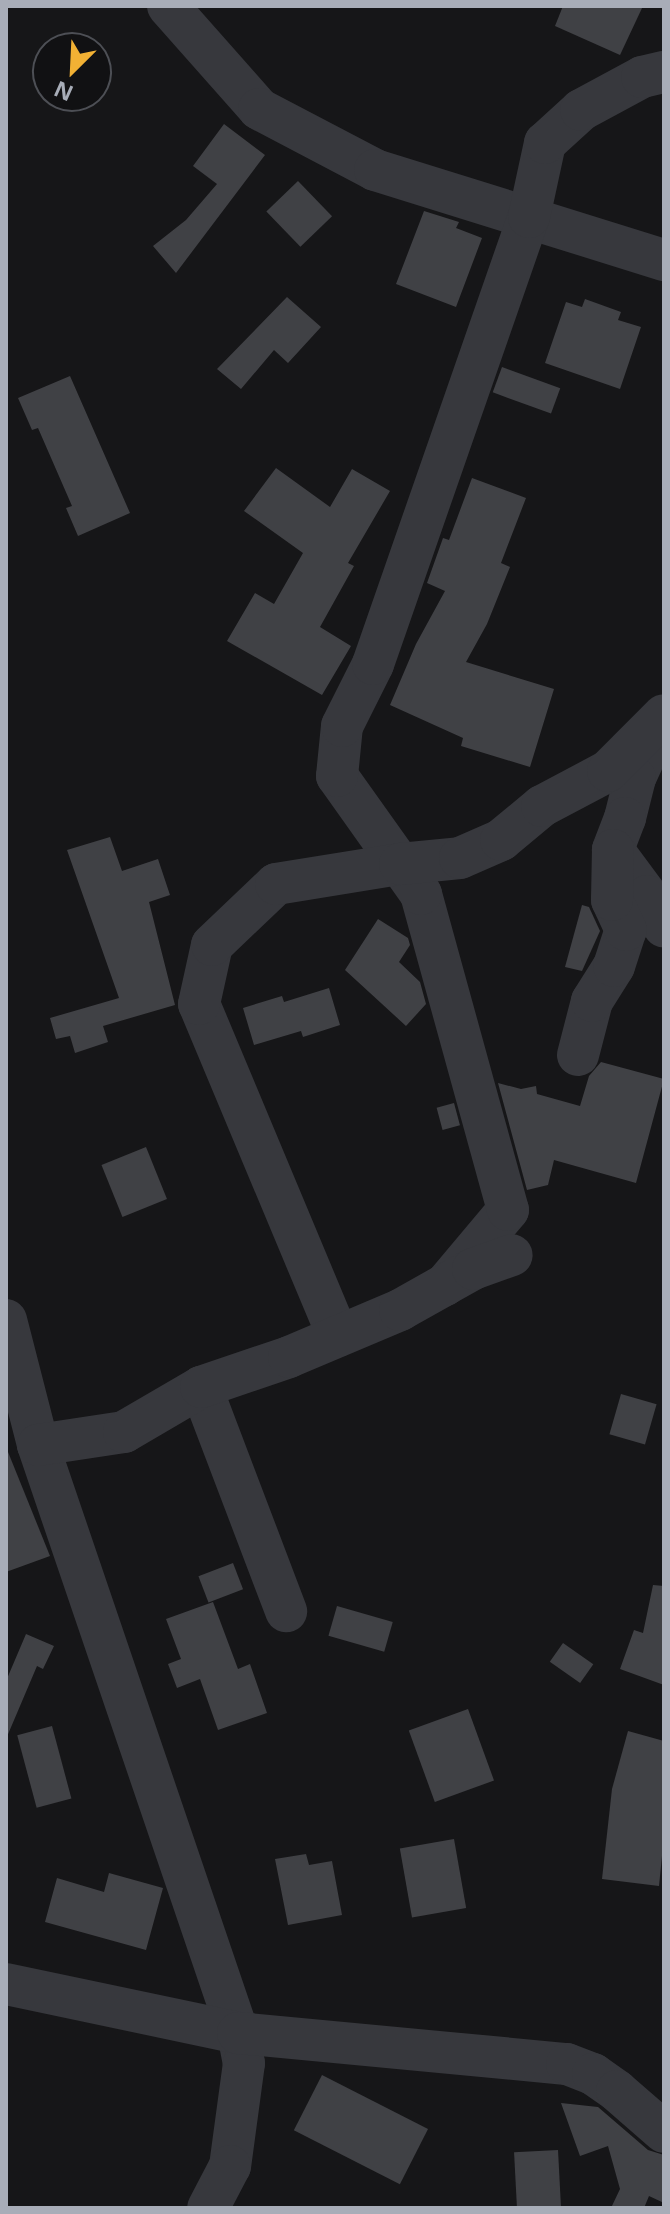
<!DOCTYPE html>
<html>
<head>
<meta charset="utf-8">
<style>
  body { margin:0 }
  #map { position:relative; width:670px; height:2214px; overflow:hidden; background:#161618; font-family:"Noto Sans",sans-serif }
  div>[style] { position:absolute }
  [style*='--x'] { left:calc(var(--x)*1px); top:calc(var(--y)*1px); width:calc(var(--w)*1px); rotate:calc(var(--a)*1deg) }
  .building>* { inset:0; background:#404145; transform-origin:0 0 }
  .minor>* { height:42px; margin:-21px; padding:0 21px; transform-origin:21px; border-radius:21px; background:#37383d }
  span { translate:-50% -50%; white-space:nowrap; text-align:center; line-height:1.15; -webkit-text-stroke:7px #111113; paint-order:stroke }
  .frame { position:absolute; inset:0; border:8px solid #a8adb8; pointer-events:none }
  .north { position:absolute; left:32px; top:32px; width:80px; height:80px; box-sizing:border-box; background:#111113; border:2px solid #4d4f55; border-radius:50%; rotate:204deg; font-size:22px; font-weight:700; line-height:32px; text-align:center; color:#a8adb8 }
  .north::after { content:''; display:block; margin:auto; width:28px; height:36px; background:#f2b134; clip-path:polygon(50% 0,100% 100%,50% 72%,0 100%) }
</style>
</head>
<body>
<div id="map">
  <div class="building">
    <div style="clip-path:polygon(563px 6px,643px 6px,620px 55px,555px 26px)"></div>
    <div style="clip-path:polygon(224px 124px,265px 155px,176px 273px,153px 246px,186px 220px,217px 184px,193px 166px)"></div>
    <div style="left:298px;top:181px;width:49px;height:44px;rotate:46deg"></div>
    <div style="clip-path:polygon(424px 211px,459px 222px,456px 228px,482px 238px,456px 307px,396px 284px)"></div>
    <div style="clip-path:polygon(287px 297px,321px 327px,288px 363px,274px 350px,241px 389px,217px 369px)"></div>
    <div style="clip-path:polygon(585px 299px,621px 312px,618px 320px,641px 327px,620px 389px,545px 363px,566px 302px,582px 307px)"></div>
    <div style="left:502px;top:367px;width:62px;height:27px;rotate:20deg"></div>
    <div style="clip-path:polygon(70px 376px,130px 513px,78px 536px,66px 508px,72px 506px,38px 428px,32px 430px,18px 398px)"></div>
    <div style="clip-path:polygon(276px 468px,330px 507px,352px 469px,390px 491px,348px 563px,354px 566px,320px 627px,351px 646px,322px 695px,227px 641px,255px 593px,274px 604px,303px 553px,244px 511px)"></div>
    <div style="clip-path:polygon(472px 478px,526px 498px,501px 563px,510px 567px,487px 624px,466px 662px,554px 689px,530px 767px,461px 746px,463px 738px,390px 705px,416px 644px,445px 591px,427px 583px,443px 538px,449px 540px)"></div>
    <div style="clip-path:polygon(110px 837px,122px 871px,158px 859px,170px 895px,149px 902px,175px 1005px,103px 1026px,108px 1042px,75px 1053px,70px 1036px,56px 1039px,50px 1018px,119px 998px,67px 850px)"></div>
    <div style="clip-path:polygon(582px 905px,589px 907px,600px 931px,582px 971px,565px 967px)"></div>
    <div style="clip-path:polygon(378px 919px,408px 938px,410px 945px,399px 962px,420px 982px,426px 1004px,406px 1026px,345px 970px)"></div>
    <div style="clip-path:polygon(329px 988px,340px 1025px,303px 1037px,301px 1031px,254px 1045px,243px 1008px,282px 996px,284px 1002px)"></div>
    <div style="clip-path:polygon(601px 1062px,664px 1079px,636px 1183px,554px 1160px,548px 1185px,527px 1190px,498px 1083px,521px 1089px,536px 1086px,537px 1094px,580px 1106px,589px 1076px)"></div>
    <div style="left:454px;top:1103px;width:23px;height:18px;rotate:75deg"></div>
    <div style="left:146px;top:1147px;width:56px;height:48px;rotate:68deg"></div>
    <div style="left:621px;top:1394px;width:37px;height:42px;rotate:16deg"></div>
    <div style="clip-path:polygon(6px 1447px,50px 1556px,6px 1572px)"></div>
    <div style="left:233px;top:1563px;width:28px;height:37px;rotate:69deg"></div>
    <div style="clip-path:polygon(653px 1585px,664px 1586px,664px 1685px,620px 1669px,634px 1630px,643px 1633px)"></div>
    <div style="clip-path:polygon(213px 1602px,238px 1669px,250px 1664px,267px 1713px,218px 1730px,200px 1679px,177px 1688px,168px 1664px,181px 1659px,166px 1619px)"></div>
    <div style="left:337px;top:1606px;width:58px;height:31px;rotate:16deg"></div>
    <div style="clip-path:polygon(26px 1634px,54px 1646px,43px 1669px,37px 1666px,6px 1739px,6px 1681px)"></div>
    <div style="left:563px;top:1643px;width:37px;height:23px;rotate:35deg"></div>
    <div style="left:468px;top:1709px;width:76px;height:63px;rotate:70deg"></div>
    <div style="left:52px;top:1726px;width:75px;height:36px;rotate:75deg"></div>
    <div style="clip-path:polygon(628px 1731px,664px 1741px,664px 1836px,659px 1886px,602px 1879px,612px 1789px)"></div>
    <div style="left:454px;top:1839px;width:70px;height:55px;rotate:80deg"></div>
    <div style="clip-path:polygon(306px 1854px,309px 1865px,332px 1861px,342px 1915px,288px 1925px,275px 1859px)"></div>
    <div style="clip-path:polygon(109px 1873px,163px 1888px,146px 1950px,45px 1922px,57px 1878px,104px 1892px)"></div>
    <div style="left:322px;top:2075px;width:119px;height:62px;rotate:27deg"></div>
    <div style="clip-path:polygon(561px 2103px,598px 2107px,648px 2150px,664px 2155px,664px 2203px,649px 2196px,644px 2208px,611px 2208px,620px 2189px,608px 2146px,580px 2156px)"></div>
    <div style="left:558px;top:2150px;width:58px;height:44px;rotate:87deg"></div>
  </div>
  <div class="minor">
    <div style="--x:168;--y:6;--w:137;--a:48.5"></div>
    <div style="--x:259;--y:109;--w:131;--a:27.7"></div>
    <div style="--x:375;--y:170;--w:303;--a:17.3"></div>
    <div style="--x:654;--y:736;--w:46;--a:114.3"></div>
    <div style="--x:635;--y:778;--w:41;--a:104"></div>
    <div style="--x:625;--y:818;--w:34;--a:111"></div>
    <div style="--x:613;--y:850;--w:57;--a:53.5"></div>
    <div style="--x:647;--y:896;--w:35;--a:61"></div>
    <div style="--x:578;--y:1055;--w:56;--a:-75.5"></div>
    <div style="--x:592;--y:1001;--w:41;--a:-57.8"></div>
    <div style="--x:614;--y:966;--w:38;--a:-72"></div>
    <div style="--x:626;--y:930;--w:33;--a:-115"></div>
    <div style="--x:612;--y:900;--w:50;--a:-88.9"></div>
    <div style="--x:445;--y:1285;--w:98;--a:-50"></div>
    <div style="--x:508;--y:1210;--w:328;--a:-105.4"></div>
    <div style="--x:421;--y:894;--w:145;--a:-125.4"></div>
    <div style="--x:337;--y:776;--w:50;--a:-84.3"></div>
    <div style="--x:342;--y:726;--w:69;--a:-63.4"></div>
    <div style="--x:373;--y:664;--w:473;--a:-70.8"></div>
    <div style="--x:529;--y:217;--w:76;--a:-77.8"></div>
    <div style="--x:545;--y:143;--w:49;--a:-42.5"></div>
    <div style="--x:581;--y:110;--w:69;--a:-28.4"></div>
    <div style="--x:642;--y:77;--w:23;--a:-13"></div>
    <div style="--x:6;--y:1320;--w:129;--a:75.6"></div>
    <div style="--x:38;--y:1445;--w:621;--a:71.21"></div>
    <div style="--x:238;--y:2033;--w:31;--a:79"></div>
    <div style="--x:244;--y:2063;--w:104;--a:97.7"></div>
    <div style="--x:230;--y:2166;--w:47;--a:117.6"></div>
    <div style="--x:338;--y:1336;--w:360;--a:-112.7"></div>
    <div style="--x:199;--y:1004;--w:60;--a:-77.6"></div>
    <div style="--x:212;--y:945;--w:88;--a:-43.6"></div>
    <div style="--x:276;--y:884;--w:126;--a:-9.2"></div>
    <div style="--x:400;--y:864;--w:60;--a:-5.7"></div>
    <div style="--x:460;--y:858;--w:45;--a:-23.7"></div>
    <div style="--x:501;--y:840;--w:53;--a:-39.7"></div>
    <div style="--x:542;--y:806;--w:75;--a:-27.9"></div>
    <div style="--x:608;--y:771;--w:79;--a:-45"></div>
    <div style="--x:201;--y:1387;--w:240;--a:69.2"></div>
    <div style="--x:38;--y:1445;--w:87;--a:-8.6"></div>
    <div style="--x:124;--y:1432;--w:89;--a:-30.3"></div>
    <div style="--x:201;--y:1387;--w:93;--a:-18.8"></div>
    <div style="--x:289;--y:1357;--w:121;--a:-22.9"></div>
    <div style="--x:400;--y:1310;--w:84;--a:-29.3"></div>
    <div style="--x:473;--y:1269;--w:41;--a:-19.7"></div>
    <div style="--x:6;--y:1984;--w:237;--a:11.9"></div>
    <div style="--x:238;--y:2033;--w:330;--a:5.4"></div>
    <div style="--x:567;--y:2064;--w:28;--a:21"></div>
    <div style="--x:593;--y:2074;--w:29;--a:35"></div>
    <div style="--x:617;--y:2091;--w:62;--a:41.1"></div>
  </div>
  <div class="frame"></div>
  <div class="north">N</div>
</div>
</body>
</html>
